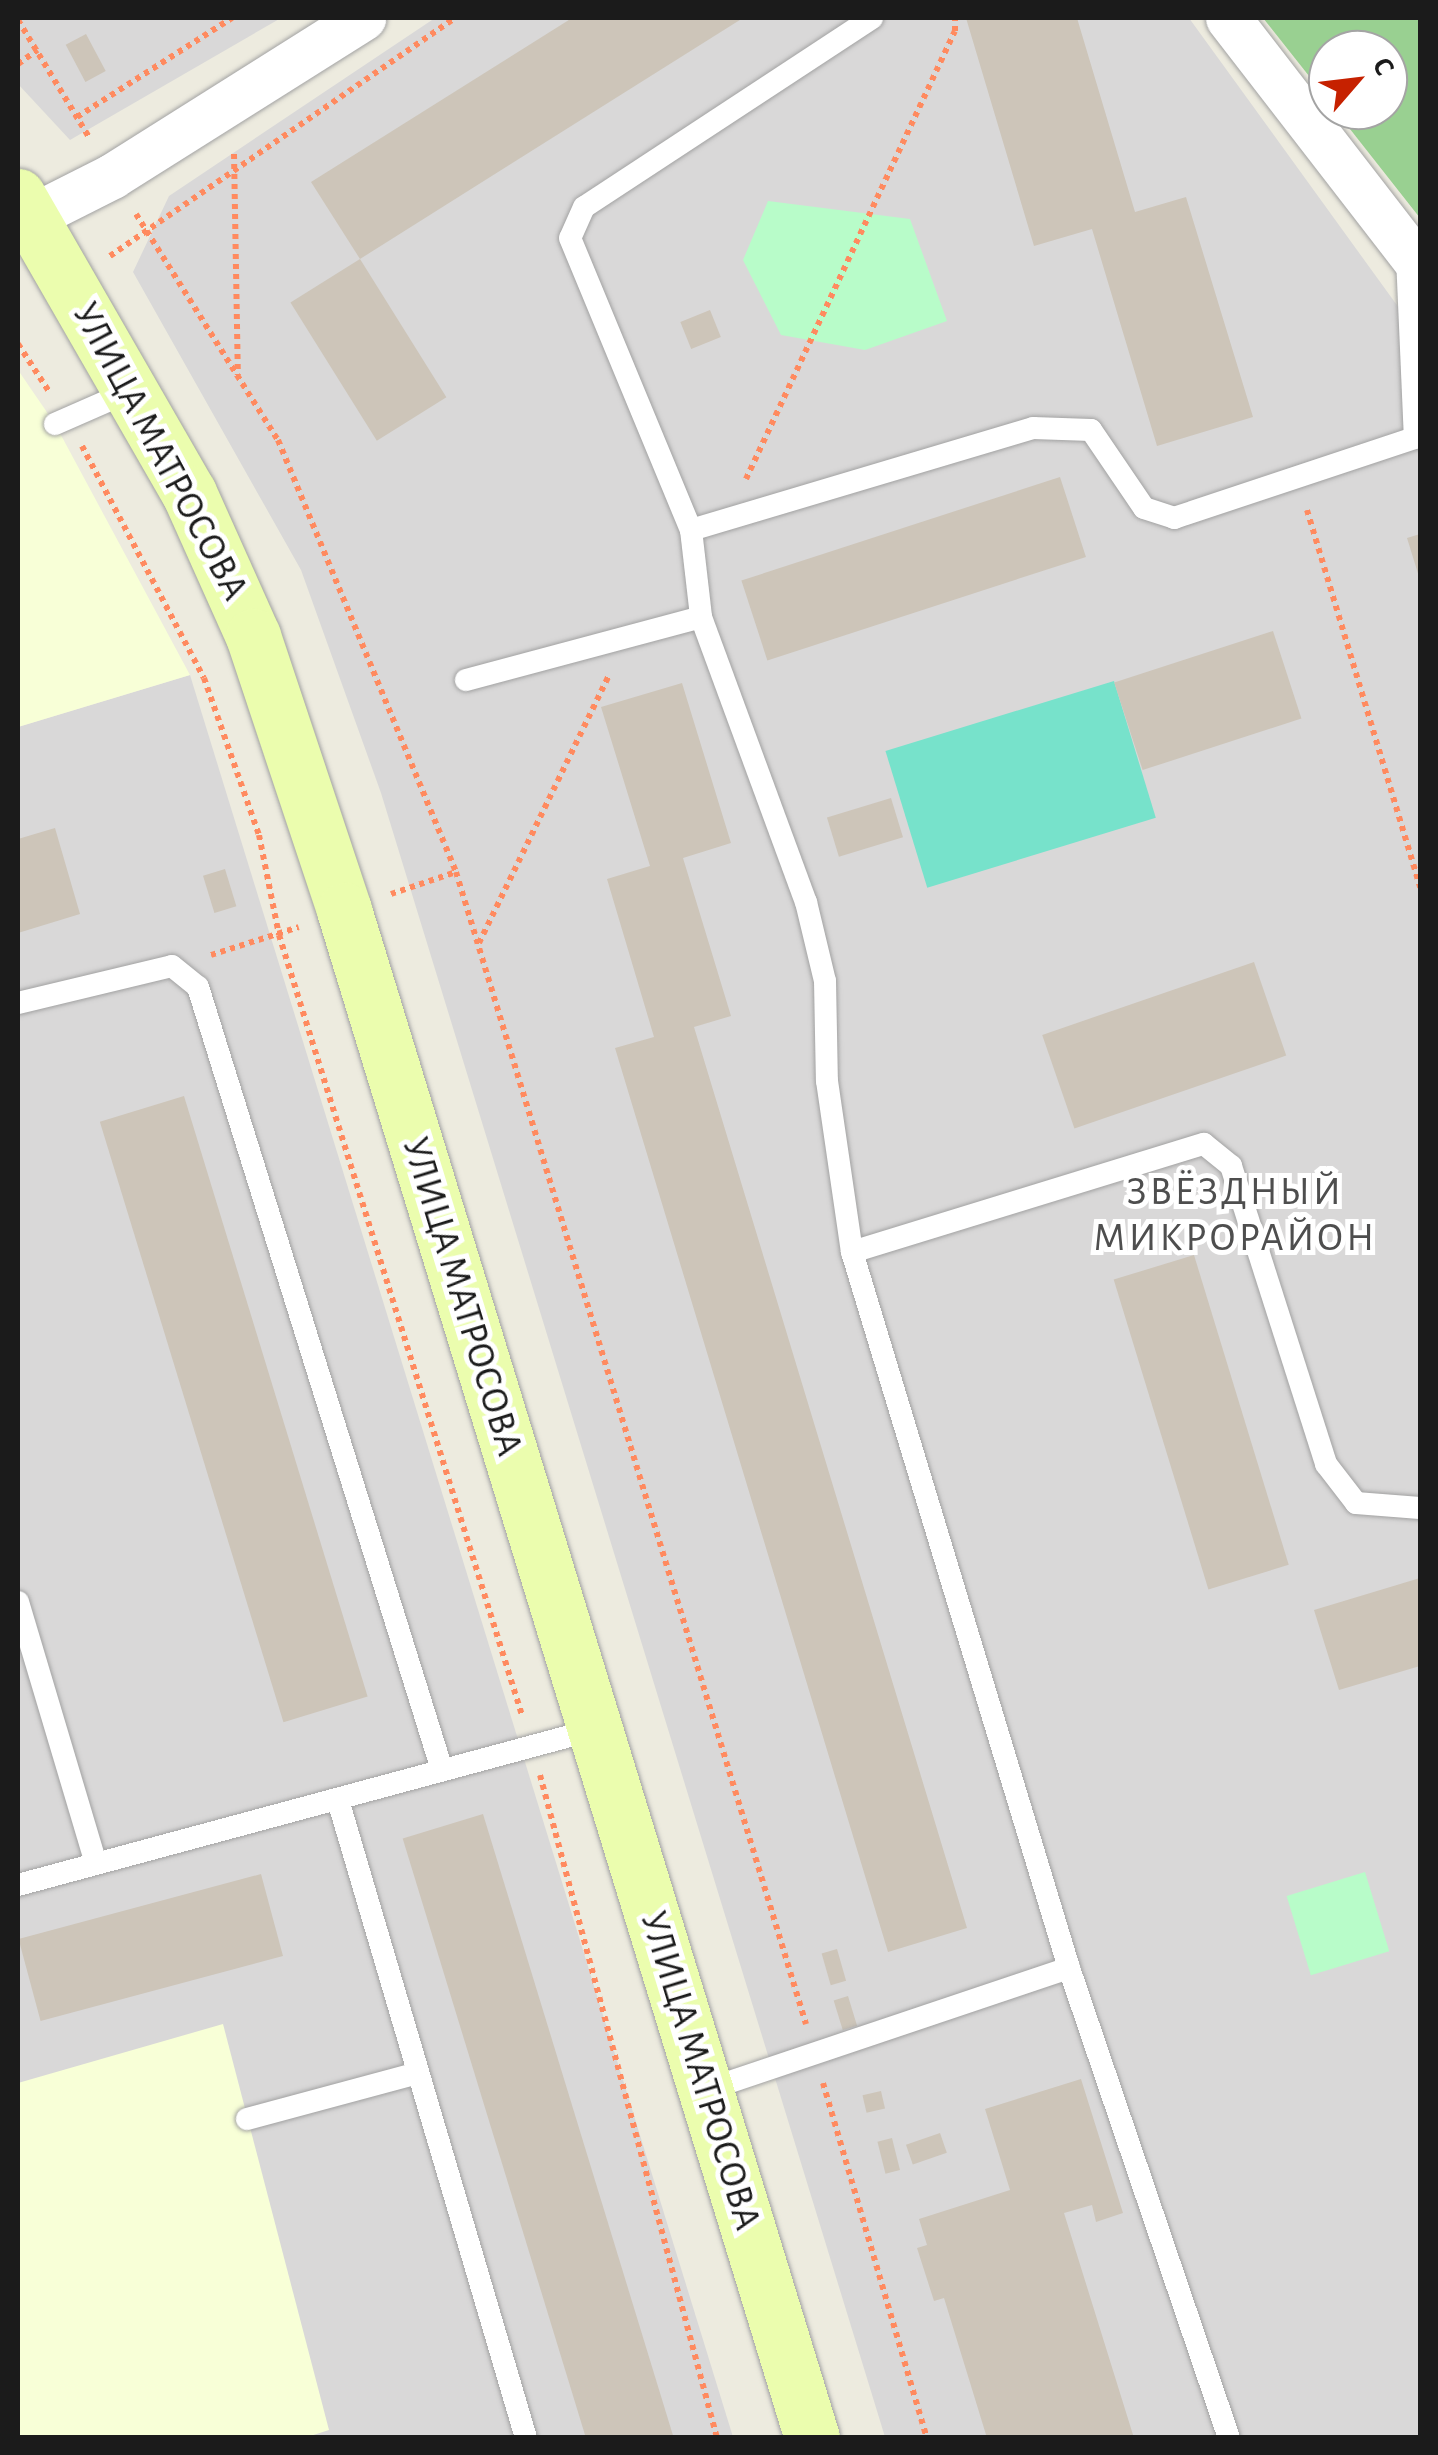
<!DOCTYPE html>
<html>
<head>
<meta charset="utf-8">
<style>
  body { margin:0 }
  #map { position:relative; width:1438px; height:2455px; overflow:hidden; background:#edebdf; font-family:"Alegreya Sans",sans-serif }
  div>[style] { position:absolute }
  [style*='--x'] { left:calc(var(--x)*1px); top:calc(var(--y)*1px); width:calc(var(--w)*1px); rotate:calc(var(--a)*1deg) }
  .residential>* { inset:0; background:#d9d8d8 }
  .education>* { inset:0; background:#f8ffd7 }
  .forest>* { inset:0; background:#99d091 }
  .park>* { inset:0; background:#b8fcc9; transform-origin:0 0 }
  .pitch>* { inset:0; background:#77e2cb; transform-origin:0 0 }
  .building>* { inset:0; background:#cdc5b9; transform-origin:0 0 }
  .path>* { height:6px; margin-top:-3px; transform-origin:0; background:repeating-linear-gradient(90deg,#ff8a5f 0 5px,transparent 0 10px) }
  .roads { filter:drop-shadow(0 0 2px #a2a2a2) drop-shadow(0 0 2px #a2a2a2) }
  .service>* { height:22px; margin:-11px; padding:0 11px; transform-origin:11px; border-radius:11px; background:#fff }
  .minor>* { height:45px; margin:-22.5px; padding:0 22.5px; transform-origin:22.5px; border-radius:22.5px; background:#fff }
  .secondary>* { height:55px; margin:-27.5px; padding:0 27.5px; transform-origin:27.5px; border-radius:27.5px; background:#ebfdae }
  span { translate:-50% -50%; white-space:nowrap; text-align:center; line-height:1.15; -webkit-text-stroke:10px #fff; paint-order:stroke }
  .street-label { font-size:38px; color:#1b1b1b }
  .neighbourhood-label { font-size:40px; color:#4e4e4e; letter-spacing:2.5px }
  .frame { position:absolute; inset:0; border:20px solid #1b1b1b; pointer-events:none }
  .north { position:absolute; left:1308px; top:30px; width:100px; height:100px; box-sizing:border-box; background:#fff; border:2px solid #a4a4a4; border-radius:50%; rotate:62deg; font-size:28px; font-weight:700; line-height:40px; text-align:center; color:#1b1b1b }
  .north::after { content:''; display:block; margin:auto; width:35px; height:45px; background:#c62100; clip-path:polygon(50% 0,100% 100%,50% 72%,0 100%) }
</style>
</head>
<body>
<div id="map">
  <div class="residential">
    <div style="clip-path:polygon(18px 18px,281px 18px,70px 140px,18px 84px)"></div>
    <div style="clip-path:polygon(435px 18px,1189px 18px,1420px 337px,1420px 2437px,885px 2437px,381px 793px,301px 570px,133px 272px,169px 196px)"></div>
    <div style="clip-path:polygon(190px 675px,733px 2437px,18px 2438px,18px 727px)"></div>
  </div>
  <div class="education">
    <div style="clip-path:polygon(18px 370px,55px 424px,190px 675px,18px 727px)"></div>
    <div style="clip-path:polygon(223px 2024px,329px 2430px,304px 2438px,18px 2438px,18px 2083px)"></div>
  </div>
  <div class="forest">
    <div style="clip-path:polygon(1263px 18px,1420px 18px,1420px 218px,1335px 110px,1388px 110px,1388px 50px,1328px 50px,1328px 100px)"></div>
  </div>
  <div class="park">
    <div style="clip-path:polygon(768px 201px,910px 219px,947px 321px,865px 350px,781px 335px,743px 260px)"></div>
    <div style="left:1365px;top:1872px;width:83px;height:82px;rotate:73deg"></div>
  </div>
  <div class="pitch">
    <div style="left:1114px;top:681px;width:143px;height:239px;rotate:73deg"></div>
  </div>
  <div class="building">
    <div style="clip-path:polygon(572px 18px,743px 18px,360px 259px,311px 182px)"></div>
    <div style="clip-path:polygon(966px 18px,1077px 18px,1135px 212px,1186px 197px,1253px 417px,1157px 446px,1092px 229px,1034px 246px)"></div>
    <div style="left:86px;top:34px;width:42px;height:23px;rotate:62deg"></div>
    <div style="left:360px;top:259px;width:163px;height:82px;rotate:58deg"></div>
    <div style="left:710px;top:310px;width:29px;height:32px;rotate:68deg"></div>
    <div style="left:1060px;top:477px;width:84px;height:335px;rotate:72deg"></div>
    <div style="clip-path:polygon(1420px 534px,1420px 580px,1407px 538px)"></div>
    <div style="left:1273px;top:631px;width:92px;height:167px;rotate:72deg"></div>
    <div style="clip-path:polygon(682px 683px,731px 843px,683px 858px,731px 1016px,694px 1027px,967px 1928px,888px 1952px,615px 1048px,654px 1037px,607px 879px,650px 866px,601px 707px)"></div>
    <div style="left:891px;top:798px;width:41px;height:67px;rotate:73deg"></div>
    <div style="clip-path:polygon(55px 828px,80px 914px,18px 933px,18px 839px)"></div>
    <div style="left:225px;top:869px;width:39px;height:23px;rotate:73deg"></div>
    <div style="left:1254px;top:962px;width:99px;height:224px;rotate:71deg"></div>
    <div style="left:184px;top:1096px;width:628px;height:88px;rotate:73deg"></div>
    <div style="left:1194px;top:1255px;width:324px;height:84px;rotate:73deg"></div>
    <div style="clip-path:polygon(1420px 1578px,1420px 1666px,1339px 1690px,1314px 1610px)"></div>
    <div style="left:483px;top:1814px;width:651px;height:84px;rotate:73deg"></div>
    <div style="left:261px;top:1874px;width:85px;height:251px;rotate:75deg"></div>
    <div style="left:837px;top:1949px;width:33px;height:16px;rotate:74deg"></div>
    <div style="left:848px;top:1996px;width:31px;height:15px;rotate:73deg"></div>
    <div style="clip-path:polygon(1081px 2079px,1123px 2213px,1096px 2222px,1092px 2205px,1064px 2213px,1134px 2438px,987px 2438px,944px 2298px,934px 2301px,917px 2248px,927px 2245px,919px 2219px,1010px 2190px,985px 2109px)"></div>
    <div style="left:881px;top:2091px;width:18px;height:19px;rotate:77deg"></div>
    <div style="left:940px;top:2133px;width:21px;height:36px;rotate:71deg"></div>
    <div style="left:892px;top:2138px;width:33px;height:15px;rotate:76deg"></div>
  </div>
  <div class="path">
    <div style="--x:18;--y:20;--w:139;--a:58.8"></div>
    <div style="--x:18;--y:64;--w:24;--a:-36"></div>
    <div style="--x:77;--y:117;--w:184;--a:-32.6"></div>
    <div style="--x:234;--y:154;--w:221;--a:89"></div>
    <div style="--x:136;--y:214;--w:267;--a:57.9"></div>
    <div style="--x:278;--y:440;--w:467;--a:67.6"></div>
    <div style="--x:456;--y:872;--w:1204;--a:73.1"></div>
    <div style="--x:110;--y:256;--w:419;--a:-34.6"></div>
    <div style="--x:18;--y:344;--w:59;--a:56.9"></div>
    <div style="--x:82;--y:446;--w:262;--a:62.3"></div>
    <div style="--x:204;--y:678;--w:166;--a:70.7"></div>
    <div style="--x:259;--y:835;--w:102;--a:78.7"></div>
    <div style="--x:279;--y:935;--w:817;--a:72.7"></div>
    <div style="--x:746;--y:479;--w:494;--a:-65"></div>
    <div style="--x:955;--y:31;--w:13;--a:-90"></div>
    <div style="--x:1307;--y:510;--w:394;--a:73.3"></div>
    <div style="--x:391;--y:894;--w:69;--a:-18.7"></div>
    <div style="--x:479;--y:943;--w:298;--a:-64.1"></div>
    <div style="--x:211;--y:955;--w:92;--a:-17.7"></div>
    <div style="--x:540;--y:1775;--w:686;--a:75.05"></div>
    <div style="--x:823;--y:2083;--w:370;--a:73.7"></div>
  </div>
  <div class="roads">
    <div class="service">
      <div style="--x:872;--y:18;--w:344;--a:146.7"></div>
      <div style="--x:584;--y:207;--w:34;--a:114"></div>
      <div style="--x:570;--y:238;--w:316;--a:67.5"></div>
      <div style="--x:691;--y:530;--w:88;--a:83.4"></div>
      <div style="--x:701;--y:617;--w:304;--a:69.8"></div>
      <div style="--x:806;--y:902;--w:81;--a:76.5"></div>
      <div style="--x:825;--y:981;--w:100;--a:88.9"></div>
      <div style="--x:827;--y:1081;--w:173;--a:81.7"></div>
      <div style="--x:852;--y:1252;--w:748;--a:73.14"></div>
      <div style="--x:1407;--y:257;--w:181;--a:87.5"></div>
      <div style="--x:55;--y:424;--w:82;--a:-23.7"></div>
      <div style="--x:691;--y:530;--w:357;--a:-16.6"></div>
      <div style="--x:1033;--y:428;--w:58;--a:2"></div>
      <div style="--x:1091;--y:430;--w:94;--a:55.8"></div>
      <div style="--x:1144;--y:508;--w:32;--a:18"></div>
      <div style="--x:1174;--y:518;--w:259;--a:-18.4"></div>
      <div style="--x:466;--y:680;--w:243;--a:-15"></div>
      <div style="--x:18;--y:1003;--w:158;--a:-13.5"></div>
      <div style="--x:172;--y:966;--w:33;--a:39"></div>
      <div style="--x:198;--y:987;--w:820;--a:72.69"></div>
      <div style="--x:852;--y:1252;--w:368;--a:-17.1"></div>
      <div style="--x:1204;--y:1144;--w:35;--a:39"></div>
      <div style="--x:1231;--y:1166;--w:313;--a:72.3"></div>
      <div style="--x:1326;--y:1464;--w:49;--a:52.4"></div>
      <div style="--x:1356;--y:1503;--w:64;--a:4.5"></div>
      <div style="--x:18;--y:1602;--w:273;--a:73.4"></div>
      <div style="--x:338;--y:1800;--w:665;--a:73.58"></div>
      <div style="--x:18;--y:1885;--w:595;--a:-15.11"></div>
      <div style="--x:706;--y:2090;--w:383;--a:-18.6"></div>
      <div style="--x:1069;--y:1968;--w:496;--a:71.2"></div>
      <div style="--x:247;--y:2119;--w:177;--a:-15.1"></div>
    </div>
    <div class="minor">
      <div style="--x:1228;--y:18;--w:314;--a:52.3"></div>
      <div style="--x:31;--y:217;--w:91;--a:-26.8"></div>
      <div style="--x:112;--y:176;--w:297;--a:-32.2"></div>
    </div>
    <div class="secondary">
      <div style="--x:18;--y:196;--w:343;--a:60.1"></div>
      <div style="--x:189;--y:493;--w:157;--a:65.9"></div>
      <div style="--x:253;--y:636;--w:289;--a:71.6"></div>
      <div style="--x:344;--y:910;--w:1598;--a:72.97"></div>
    </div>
  </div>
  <div class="street-label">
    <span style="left:159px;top:452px;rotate:62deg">УЛИЦА МАТРОСОВА</span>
    <span style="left:461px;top:1297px;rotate:73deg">УЛИЦА МАТРОСОВА</span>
    <span style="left:699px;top:2071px;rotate:73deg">УЛИЦА МАТРОСОВА</span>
  </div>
  <div class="neighbourhood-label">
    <span style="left:1235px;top:1215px">ЗВЁЗДНЫЙ<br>МИКРОРАЙОН</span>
  </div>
  <div class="frame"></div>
  <div class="north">С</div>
</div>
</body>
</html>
